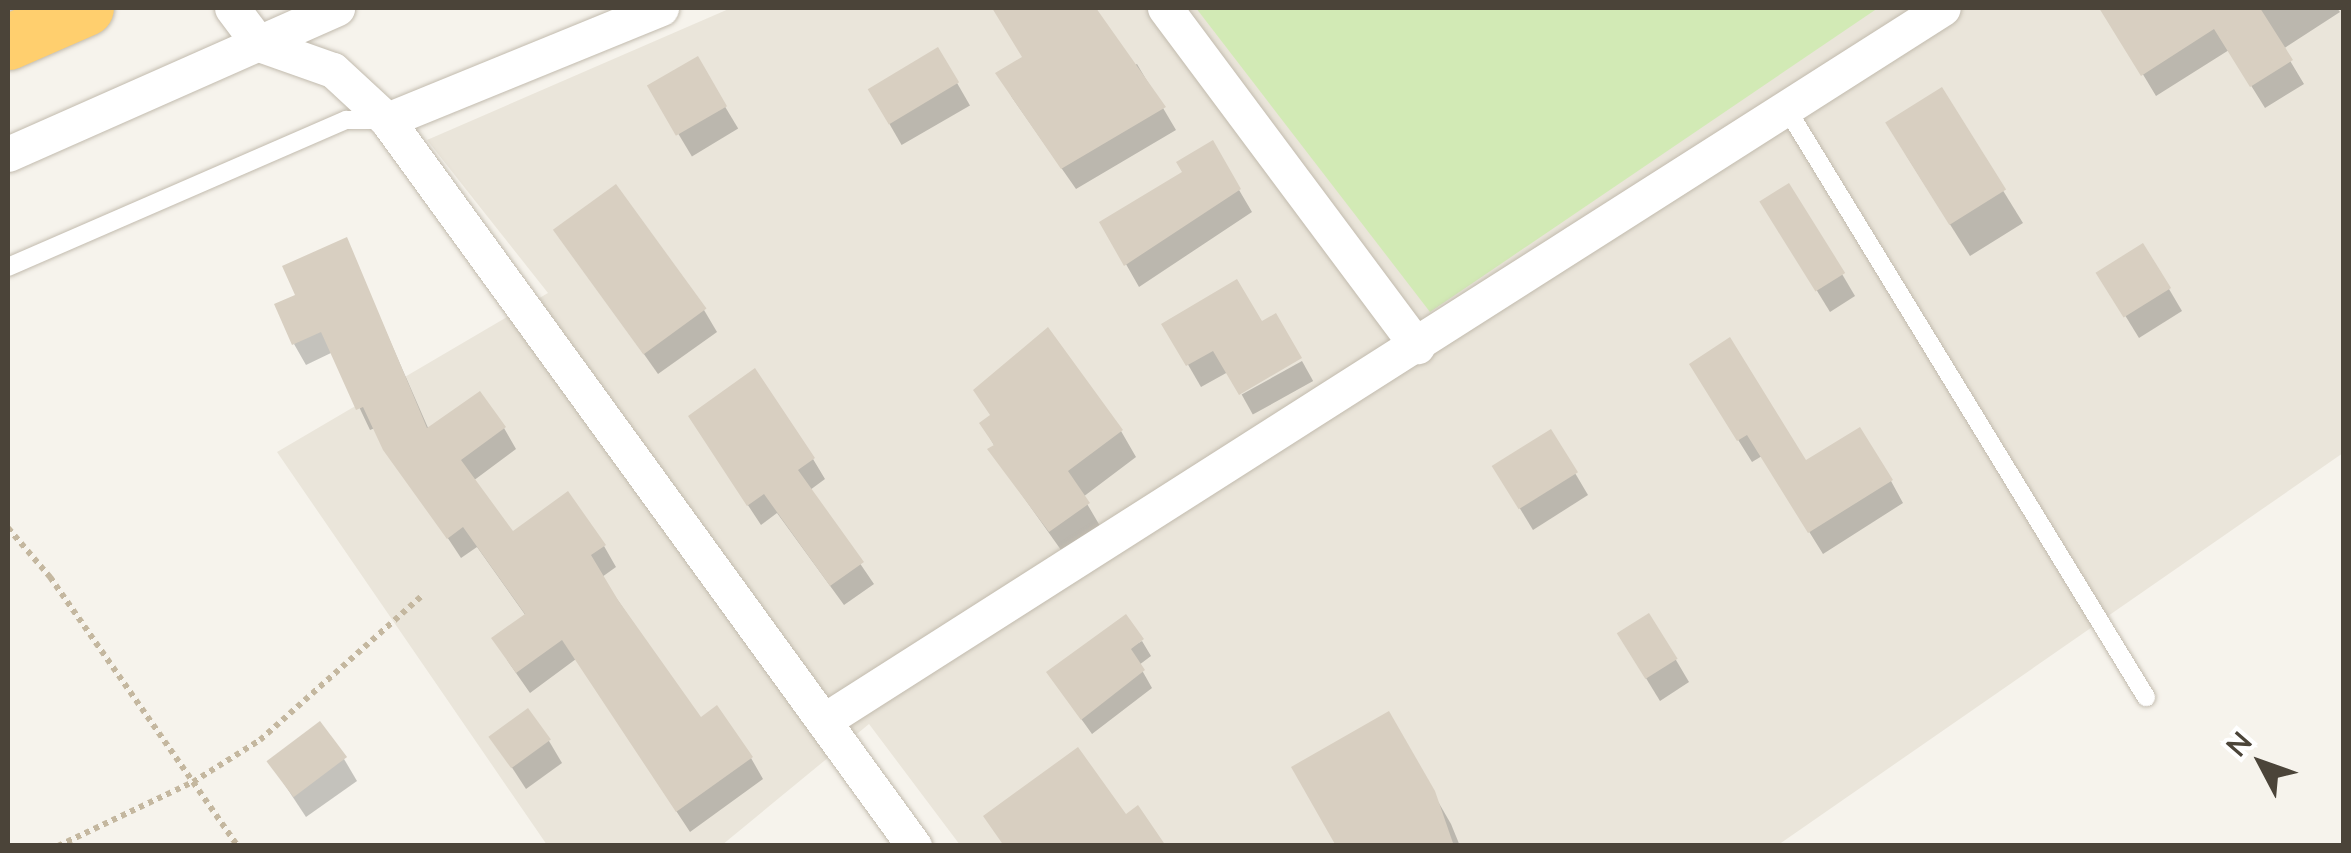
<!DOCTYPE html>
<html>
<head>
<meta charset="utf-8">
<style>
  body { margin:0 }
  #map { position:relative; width:2351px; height:853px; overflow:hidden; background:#f6f3ec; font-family:Lato,sans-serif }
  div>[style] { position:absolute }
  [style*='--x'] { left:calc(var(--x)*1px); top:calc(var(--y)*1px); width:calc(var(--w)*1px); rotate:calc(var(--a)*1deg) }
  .residential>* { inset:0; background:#eae5da }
  .green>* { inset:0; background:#d2eab5 }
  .shadow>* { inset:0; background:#0003; transform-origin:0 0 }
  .building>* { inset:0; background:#d8cfc1; transform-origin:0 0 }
  .path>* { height:6px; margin-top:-3px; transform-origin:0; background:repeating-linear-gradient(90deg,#c4b79f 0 5px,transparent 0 10px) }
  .roads { filter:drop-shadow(0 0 2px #c2bbae) drop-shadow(0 0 2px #c2bbae) }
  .lane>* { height:18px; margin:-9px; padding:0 9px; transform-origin:9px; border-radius:9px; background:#fff }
  .street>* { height:35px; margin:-17.5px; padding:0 17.5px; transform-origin:17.5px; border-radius:17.5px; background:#fff }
  .highway>* { height:55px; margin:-27.5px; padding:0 27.5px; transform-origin:27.5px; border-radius:27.5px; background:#ffcf6e }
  span { translate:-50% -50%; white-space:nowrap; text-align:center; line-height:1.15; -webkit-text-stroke:10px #fff; paint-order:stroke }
  .frame { position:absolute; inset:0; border:10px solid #4b4439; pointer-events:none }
  .north { position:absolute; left:2211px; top:713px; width:100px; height:100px; -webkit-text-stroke:8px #fff; paint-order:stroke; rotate:311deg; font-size:28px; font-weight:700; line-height:40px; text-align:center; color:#4b4439 }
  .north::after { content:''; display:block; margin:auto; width:35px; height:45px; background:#4b4439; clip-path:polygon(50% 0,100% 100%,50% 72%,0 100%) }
</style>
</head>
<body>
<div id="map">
  <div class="residential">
    <div style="clip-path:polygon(731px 8px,2343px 8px,2343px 453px,1778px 845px,960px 845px,869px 724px,722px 845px,547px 845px,277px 452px,548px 293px,427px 140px)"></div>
  </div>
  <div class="green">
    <div style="clip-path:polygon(1196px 8px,1878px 8px,1430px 312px)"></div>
  </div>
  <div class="shadow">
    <div style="clip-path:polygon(995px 8px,1055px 8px,1069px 32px,1129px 68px,1137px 64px,1176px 130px,1076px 189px,1011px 96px,1025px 58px)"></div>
    <div style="clip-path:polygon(2127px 8px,2337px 8px,2340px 12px,2283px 49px,2304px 84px,2265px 108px,2229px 50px,2156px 96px,2109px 18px)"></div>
    <div style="left:938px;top:50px;width:64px;height:79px;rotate:60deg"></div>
    <div style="left:697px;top:60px;width:80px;height:54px;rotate:59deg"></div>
    <div style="clip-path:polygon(1941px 90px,2023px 223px,1970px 256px,1906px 155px)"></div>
    <div style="clip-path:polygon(1212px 144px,1252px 212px,1139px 287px,1102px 222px,1185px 173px)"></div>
    <div style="clip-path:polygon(1776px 224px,1842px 274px,1855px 296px,1830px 312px)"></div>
    <div style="clip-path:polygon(556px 230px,704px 310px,717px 332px,658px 374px)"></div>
    <div style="clip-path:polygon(346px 240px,429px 430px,504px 428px,516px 449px,473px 481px,512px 534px,604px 546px,616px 567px,602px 577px,700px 721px,717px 709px,751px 758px,763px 779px,690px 832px,576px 659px,530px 693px,507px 660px,526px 616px,477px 547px,461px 558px,375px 428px,370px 430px,333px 352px,306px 365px,294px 344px,298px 296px)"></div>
    <div style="clip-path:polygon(2099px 273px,2169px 289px,2182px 311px,2139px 338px)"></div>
    <div style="clip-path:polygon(1236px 282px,1228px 372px,1201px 387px,1165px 325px)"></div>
    <div style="left:1302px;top:361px;width:23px;height:69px;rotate:61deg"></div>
    <div style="clip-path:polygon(1705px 387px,1806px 463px,1891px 481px,1903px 503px,1823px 554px,1762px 456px,1752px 462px)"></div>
    <div style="clip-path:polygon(992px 417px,1121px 431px,1136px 457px,1083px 497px,1103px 531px,1066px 557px,990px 450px,995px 447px,982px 424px)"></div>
    <div style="clip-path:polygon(703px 437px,813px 459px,825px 479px,810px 490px,874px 584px,844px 605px,777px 513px,761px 525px)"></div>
    <div style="clip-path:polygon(1575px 473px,1588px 495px,1533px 530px,1508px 489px)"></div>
    <div style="clip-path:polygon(1142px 641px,1151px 656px,1139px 665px,1152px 688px,1092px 734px,1059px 688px)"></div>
    <div style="clip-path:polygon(1633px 657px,1676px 660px,1689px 682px,1660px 701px)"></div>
    <div style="clip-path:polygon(1388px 715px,1451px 824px,1460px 846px,1339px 846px)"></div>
    <div style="clip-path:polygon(492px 737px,549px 741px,562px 763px,526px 789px)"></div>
    <div style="clip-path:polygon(344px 759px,357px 781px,306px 817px,269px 761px)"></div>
  </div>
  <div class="building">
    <div style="clip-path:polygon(992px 8px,1096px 8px,1166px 107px,1061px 169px,995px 73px,1022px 57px)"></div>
    <div style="clip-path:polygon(2099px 8px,2260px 8px,2293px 60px,2250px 87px,2214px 29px,2141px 76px)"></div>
    <div style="left:938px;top:47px;width:41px;height:82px;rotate:59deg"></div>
    <div style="left:698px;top:56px;width:58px;height:59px;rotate:60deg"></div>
    <div style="left:1942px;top:87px;width:121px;height:67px;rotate:58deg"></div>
    <div style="clip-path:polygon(1213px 140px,1241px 189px,1124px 266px,1099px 222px,1182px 172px,1176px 162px)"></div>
    <div style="left:1789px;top:183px;width:106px;height:35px;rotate:58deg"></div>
    <div style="left:616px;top:184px;width:154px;height:78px;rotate:54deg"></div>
    <div style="clip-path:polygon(347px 237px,427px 428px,480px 391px,506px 427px,461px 460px,513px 531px,568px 491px,606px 545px,591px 555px,618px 600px,701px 717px,717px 705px,753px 757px,676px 812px,562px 640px,516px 673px,491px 638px,525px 614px,463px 527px,447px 539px,383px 450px,363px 407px,356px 410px,321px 332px,292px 345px,274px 304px,295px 295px,282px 266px)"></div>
    <div style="left:2143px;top:243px;width:53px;height:56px;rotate:58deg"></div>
    <div style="clip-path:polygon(1237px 279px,1262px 321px,1276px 313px,1302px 358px,1239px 395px,1213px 351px,1186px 366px,1161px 324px)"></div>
    <div style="clip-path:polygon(1048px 327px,1123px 430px,1068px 471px,1090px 503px,1049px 532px,987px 449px,994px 445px,979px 423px,990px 415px,973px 390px)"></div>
    <div style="clip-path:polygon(1730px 337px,1806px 460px,1860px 427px,1893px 480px,1808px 533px,1747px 435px,1737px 441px,1689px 364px)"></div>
    <div style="clip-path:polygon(755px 368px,815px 458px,798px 470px,864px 562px,830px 586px,764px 494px,747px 506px,688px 416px)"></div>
    <div style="left:1551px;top:429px;width:51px;height:70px;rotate:58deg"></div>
    <div style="left:1649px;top:613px;width:54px;height:38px;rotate:58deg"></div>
    <div style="clip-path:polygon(1126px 614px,1144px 639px,1131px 649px,1145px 670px,1081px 720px,1046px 672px)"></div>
    <div style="left:528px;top:708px;width:39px;height:49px;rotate:54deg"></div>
    <div style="clip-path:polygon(1389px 711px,1435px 791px,1454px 846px,1336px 846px,1291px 767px)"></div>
    <div style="left:320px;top:721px;width:45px;height:67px;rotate:53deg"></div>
    <div style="clip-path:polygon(1078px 747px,1126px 814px,1138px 805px,1166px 846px,1004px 846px,983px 816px)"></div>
  </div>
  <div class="path">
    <div style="--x:8;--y:528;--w:65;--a:49.4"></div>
    <div style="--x:50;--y:577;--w:328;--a:55.1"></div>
    <div style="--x:58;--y:846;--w:149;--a:-25.4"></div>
    <div style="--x:193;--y:782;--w:79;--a:-32.1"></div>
    <div style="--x:260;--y:740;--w:218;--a:-41.7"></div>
  </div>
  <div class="roads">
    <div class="lane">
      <div style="--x:1788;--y:111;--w:687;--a:58.58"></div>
      <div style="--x:8;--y:267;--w:369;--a:-23.5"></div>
      <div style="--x:346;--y:120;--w:35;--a:0"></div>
    </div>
    <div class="street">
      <div style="--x:232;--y:8;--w:45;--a:53.1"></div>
      <div style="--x:259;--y:44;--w:78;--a:19.4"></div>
      <div style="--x:333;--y:70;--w:74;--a:42.8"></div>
      <div style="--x:387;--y:120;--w:897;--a:54.02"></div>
      <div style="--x:1165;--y:8;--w:422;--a:53.3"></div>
      <div style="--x:387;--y:120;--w:296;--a:-22.2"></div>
      <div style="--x:8;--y:154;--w:360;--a:-23.9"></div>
      <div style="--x:825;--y:720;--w:1325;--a:-32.49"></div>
    </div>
    <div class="highway">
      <div style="--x:8;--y:42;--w:85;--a:-23.6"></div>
    </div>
  </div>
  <div class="frame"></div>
  <div class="north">N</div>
</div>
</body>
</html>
